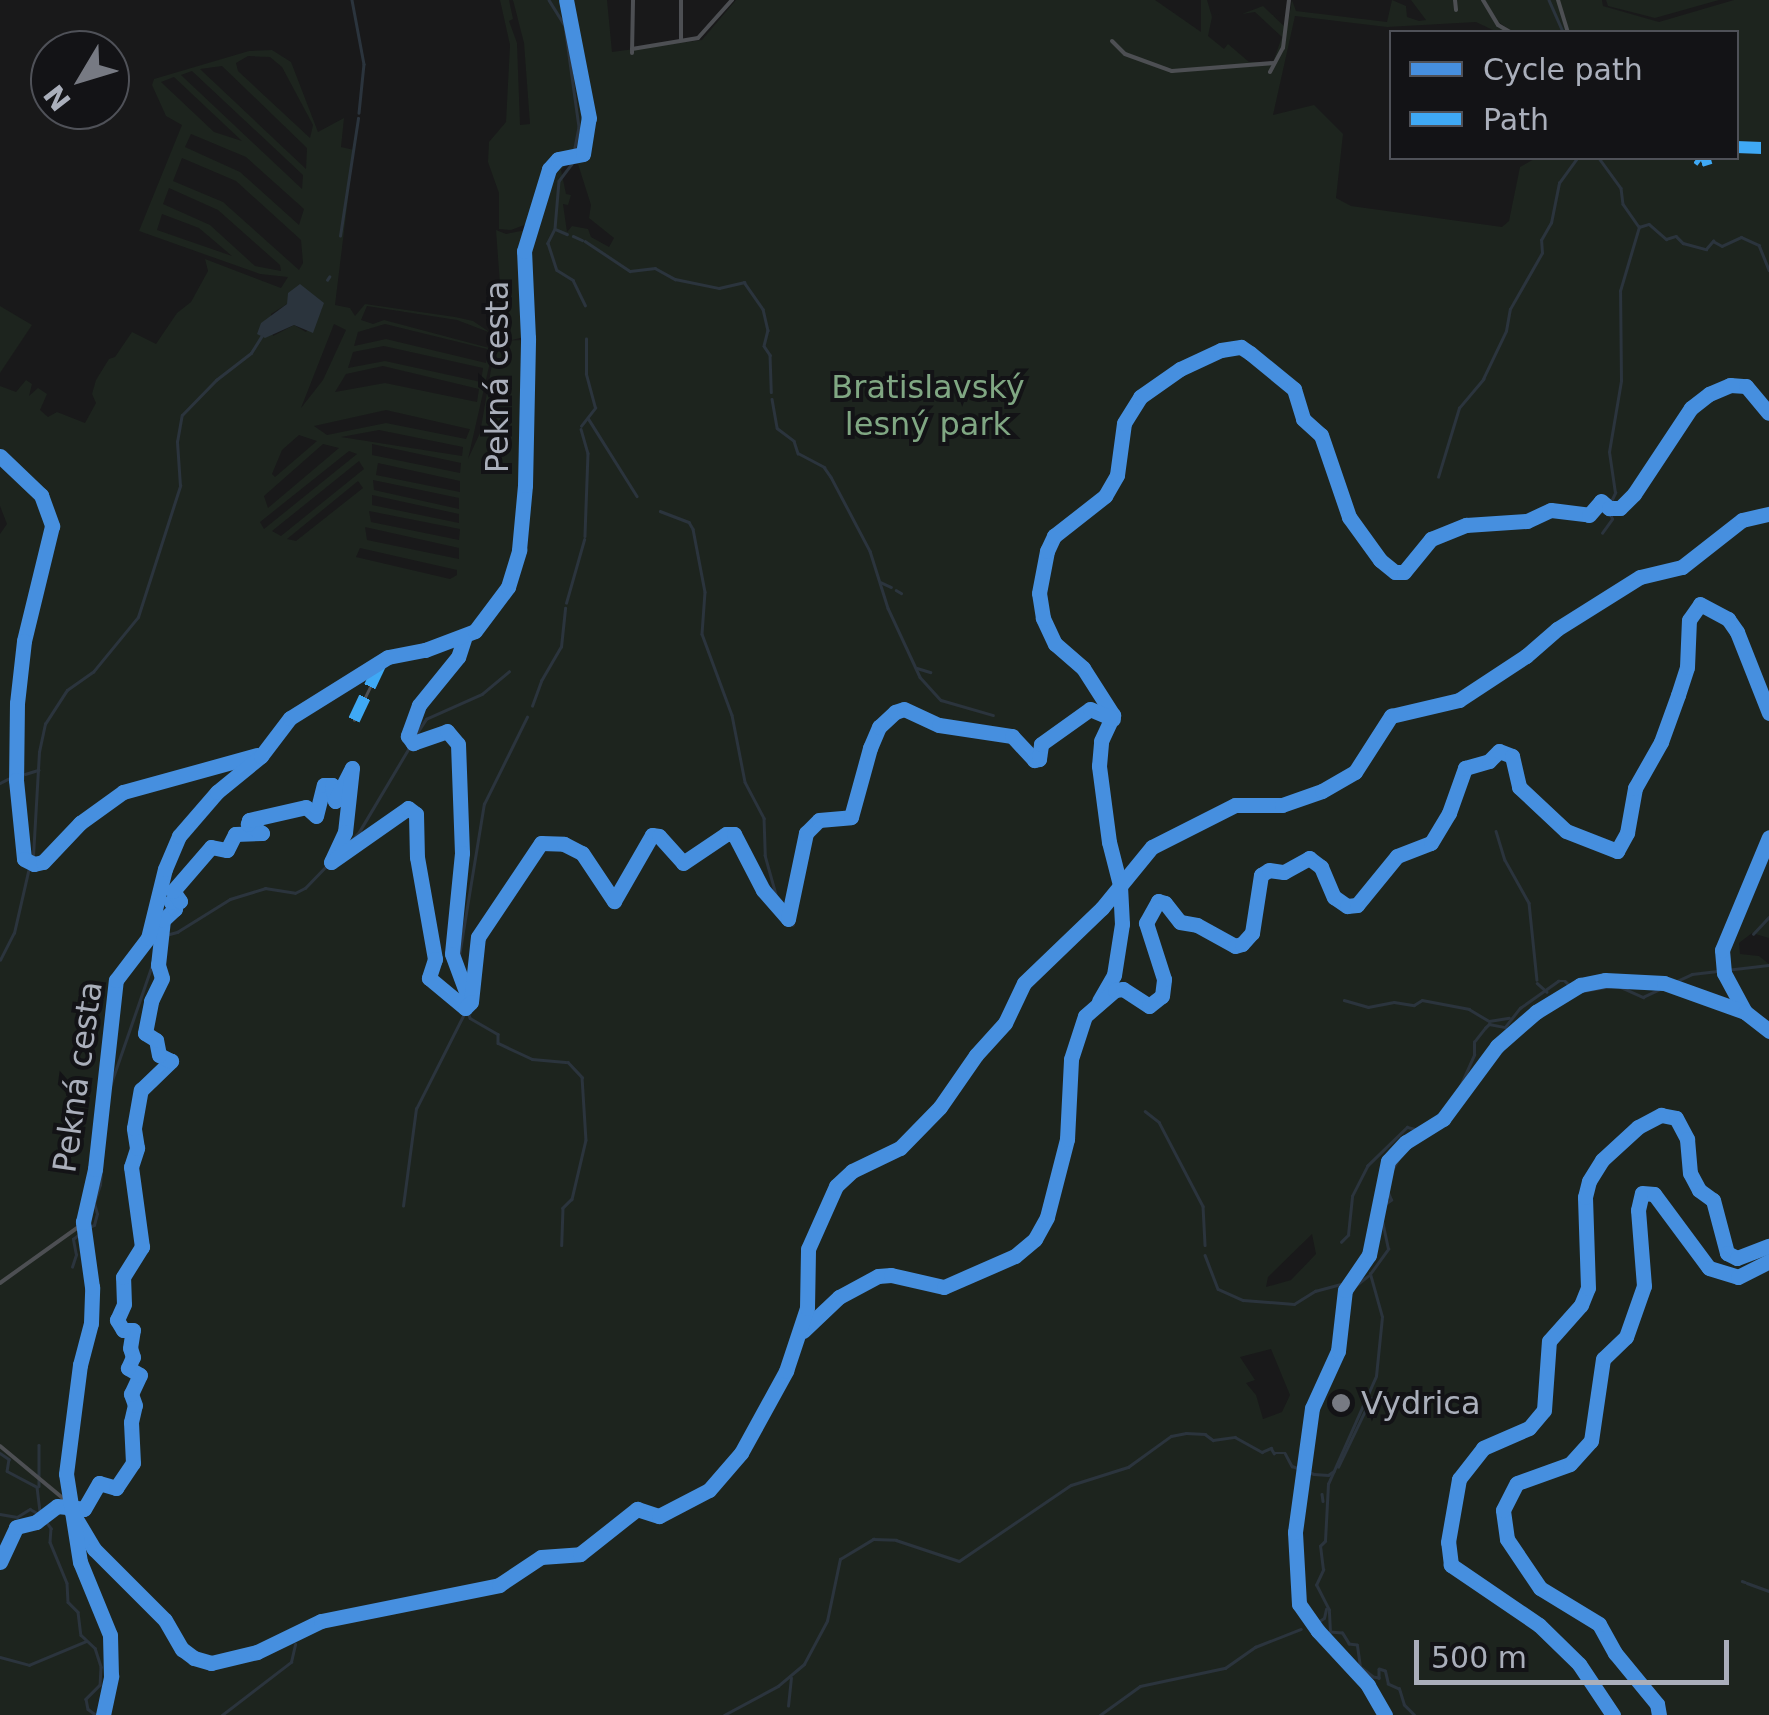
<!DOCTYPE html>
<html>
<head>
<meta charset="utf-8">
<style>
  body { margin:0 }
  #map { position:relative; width:1769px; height:1715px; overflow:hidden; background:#19191a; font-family:"DejaVu Sans",sans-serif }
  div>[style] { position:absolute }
  .green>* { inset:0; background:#1d241e }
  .water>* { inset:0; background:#2b343d }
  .stream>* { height:2.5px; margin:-1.25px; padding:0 1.25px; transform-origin:1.25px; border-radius:1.25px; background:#2b343d }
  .pedestrian>* { height:2.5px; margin:-1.25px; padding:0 1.25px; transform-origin:1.25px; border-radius:1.25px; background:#4d4f53 }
  .minor>* { height:4px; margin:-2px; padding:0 2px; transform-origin:2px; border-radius:2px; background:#4d4f53 }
  .quiet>* { height:12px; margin-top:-6px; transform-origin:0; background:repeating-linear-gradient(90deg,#3fa9f5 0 25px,transparent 0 37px) }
  .cycleway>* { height:15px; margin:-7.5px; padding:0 7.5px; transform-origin:7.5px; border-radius:7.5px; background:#468fdf }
  .dots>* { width:28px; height:28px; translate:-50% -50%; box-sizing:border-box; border:5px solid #131316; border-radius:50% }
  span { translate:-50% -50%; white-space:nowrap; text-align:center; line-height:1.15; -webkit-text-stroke:8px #131316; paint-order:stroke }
  .street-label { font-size:32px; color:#aaafbb }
  .park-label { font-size:32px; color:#80a783 }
  .poi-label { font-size:32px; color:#aaafbb }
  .left { translate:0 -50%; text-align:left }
  .legend { position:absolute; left:1389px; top:30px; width:350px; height:130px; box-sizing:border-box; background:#131316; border:2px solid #4f5158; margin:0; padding:12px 18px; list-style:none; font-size:30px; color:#aaafbb }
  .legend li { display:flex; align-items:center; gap:20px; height:50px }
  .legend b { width:50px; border:2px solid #4f5158 }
  .north { position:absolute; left:30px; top:30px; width:100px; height:100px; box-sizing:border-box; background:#131316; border:2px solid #4f5158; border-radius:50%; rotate:232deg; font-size:28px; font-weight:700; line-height:40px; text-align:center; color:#aaafbb }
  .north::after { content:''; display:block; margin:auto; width:35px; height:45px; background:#777a83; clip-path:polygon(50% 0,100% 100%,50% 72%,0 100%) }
  .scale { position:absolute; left:1414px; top:1640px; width:315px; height:45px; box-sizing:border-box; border:5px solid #aaafbb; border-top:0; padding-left:12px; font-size:30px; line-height:35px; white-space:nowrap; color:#aaafbb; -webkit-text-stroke:8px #131316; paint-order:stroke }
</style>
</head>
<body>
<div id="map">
  <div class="green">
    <i style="clip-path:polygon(evenodd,500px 0,509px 0,513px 19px,509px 21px,517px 43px,520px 125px,530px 124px,524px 43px,513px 0,607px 0,612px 52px,702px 40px,736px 0,1155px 0,1201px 32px,1201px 0,1207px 0,1212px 17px,1208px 36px,1224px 49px,1228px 44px,1249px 62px,1273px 62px,1282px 37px,1255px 12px,1242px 14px,1263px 6px,1287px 29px,1292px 0,1296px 11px,1387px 22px,1392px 0,1406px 6px,1407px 17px,1419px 21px,1426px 20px,1411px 0,1602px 0,1603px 6px,1659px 22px,1734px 0,1769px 0,1769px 938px,1752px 933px,1739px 943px,1740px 954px,1759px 956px,1769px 964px,1769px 1028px,1753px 1012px,1741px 1007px,1739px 1011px,1769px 1035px,1769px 1715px,0 1715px,0 534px,7px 524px,0 506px,0 386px,16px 392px,26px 380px,32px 384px,29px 396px,38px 388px,47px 394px,40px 410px,48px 417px,57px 412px,85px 423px,96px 403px,92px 394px,96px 380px,109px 359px,115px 357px,132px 332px,156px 344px,177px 313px,191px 302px,208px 271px,205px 259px,281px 288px,288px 277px,260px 274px,139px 231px,182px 125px,166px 116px,152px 85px,154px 79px,249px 51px,272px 50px,291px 62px,318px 132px,344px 118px,341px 147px,354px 150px,335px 305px,350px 308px,355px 316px,365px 304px,455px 317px,473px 321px,491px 333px,457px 320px,367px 306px,361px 320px,373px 324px,384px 320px,493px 349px,468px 459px,480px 433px,496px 341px,525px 340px,523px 468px,526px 467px,531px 331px,527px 252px,552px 170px,565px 156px,549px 165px,527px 224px,511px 230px,499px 229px,499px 193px,488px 162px,489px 142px,506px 122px,510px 45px,500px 0,1295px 16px,1387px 27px,1476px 22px,1497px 32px,1510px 32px,1497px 21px,1513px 32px,1736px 32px,1736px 158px,1536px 158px,1520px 167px,1509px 221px,1502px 227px,1351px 206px,1336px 198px,1343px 134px,1314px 105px,1273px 115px,1295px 16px,500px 0,248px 56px,270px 57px,282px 67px,313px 125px,310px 138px,238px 71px,236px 63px,248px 56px,500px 0,222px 66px,307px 148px,306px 169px,200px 69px,222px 66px,500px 0,192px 71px,303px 175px,302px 189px,181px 75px,192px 71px,500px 0,174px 77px,242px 141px,214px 132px,161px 82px,174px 77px,500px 0,191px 134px,246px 157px,304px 209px,299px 225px,240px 172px,185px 147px,191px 134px,500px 0,182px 158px,236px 181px,301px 240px,303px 263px,299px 270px,223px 202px,173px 181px,182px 158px,500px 0,568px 163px,578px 164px,591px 205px,589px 218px,614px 238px,609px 247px,591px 237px,588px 229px,572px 226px,567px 232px,563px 204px,568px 205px,571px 195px,566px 194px,561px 170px,568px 163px,500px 0,169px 188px,218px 210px,280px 265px,281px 271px,255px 266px,210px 225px,163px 204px,169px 188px,500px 0,162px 214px,199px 228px,232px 256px,157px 230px,162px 214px,500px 0,287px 304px,322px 309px,306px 332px,294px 325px,273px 336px,271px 314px,287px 304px,500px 0,334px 324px,346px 330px,323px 380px,301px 408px,334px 324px,500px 0,385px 324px,487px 349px,486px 363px,386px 339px,354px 346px,358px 332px,385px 324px,500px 0,384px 346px,483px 368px,481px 382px,385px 361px,348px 368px,353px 352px,384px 346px,500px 0,383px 366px,479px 389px,477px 402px,385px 383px,335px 392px,346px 374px,383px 366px,500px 0,386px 410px,469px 429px,470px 429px,466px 439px,386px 423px,327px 435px,314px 426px,386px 410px,500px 0,379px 430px,463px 447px,462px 456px,341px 437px,379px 430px,500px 0,299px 435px,317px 441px,275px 477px,272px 474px,282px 450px,299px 435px,500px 0,323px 444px,339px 448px,268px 508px,264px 496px,323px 444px,500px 0,372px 444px,461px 463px,460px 473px,372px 455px,372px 444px,500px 0,349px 451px,357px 454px,264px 529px,260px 522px,349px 451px,500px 0,359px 461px,364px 469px,281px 536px,272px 531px,359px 461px,500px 0,378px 463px,460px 481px,460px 492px,376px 475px,378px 463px,500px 0,373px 480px,459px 498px,459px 509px,374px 490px,373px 480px,500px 0,358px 481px,363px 488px,296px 541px,287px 539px,358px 481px,500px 0,372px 495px,459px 514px,459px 523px,372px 505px,372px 495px,500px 0,369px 511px,460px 529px,459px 540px,371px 522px,369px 511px,500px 0,365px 527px,459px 548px,459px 559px,367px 540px,365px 527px,500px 0,360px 548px,457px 570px,457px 575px,450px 579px,356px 557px,360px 548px,500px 0,1312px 1234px,1316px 1254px,1291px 1280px,1266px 1287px,1268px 1277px,1312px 1234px,500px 0,1271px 1349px,1290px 1395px,1282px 1412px,1263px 1419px,1256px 1395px,1246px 1383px,1255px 1380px,1240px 1357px,1271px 1349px)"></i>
    <i style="clip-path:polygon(1606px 0,1719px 0,1655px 18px,1608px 6px)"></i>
    <i style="clip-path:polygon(496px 230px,506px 234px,526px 230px,522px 257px,524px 337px,512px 340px,504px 339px)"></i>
    <i style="clip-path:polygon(0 306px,32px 325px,0 373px)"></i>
  </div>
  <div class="water">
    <i style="clip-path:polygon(300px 284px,324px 303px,313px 333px,294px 325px,265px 338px,257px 334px,261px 323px,287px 304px,288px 293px)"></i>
  </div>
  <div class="stream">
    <i style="left:352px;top:0;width:65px;rotate:79.4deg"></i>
    <i style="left:364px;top:64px;width:49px;rotate:95.8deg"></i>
    <i style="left:549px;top:0;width:31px;rotate:58deg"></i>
    <i style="left:565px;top:26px;width:102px;rotate:82.1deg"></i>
    <i style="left:579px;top:127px;width:38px;rotate:101deg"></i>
    <i style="left:572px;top:164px;width:21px;rotate:127deg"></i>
    <i style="left:559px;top:181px;width:48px;rotate:94.8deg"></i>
    <i style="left:555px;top:229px;width:16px;rotate:117deg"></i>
    <i style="left:548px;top:243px;width:28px;rotate:72deg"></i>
    <i style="left:557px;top:270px;width:19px;rotate:32deg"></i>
    <i style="left:573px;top:280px;width:28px;rotate:64deg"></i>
    <i style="left:1549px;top:0;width:35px;rotate:66deg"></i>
    <i style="left:1599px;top:158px;width:37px;rotate:54deg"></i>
    <i style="left:1621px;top:188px;width:16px;rotate:83deg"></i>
    <i style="left:1623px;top:204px;width:28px;rotate:55deg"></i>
    <i style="left:1639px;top:227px;width:10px;rotate:-17deg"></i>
    <i style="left:1649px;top:224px;width:23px;rotate:41deg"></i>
    <i style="left:1666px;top:239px;width:10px;rotate:-17deg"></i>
    <i style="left:1676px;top:236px;width:10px;rotate:45deg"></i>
    <i style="left:1683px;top:243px;width:24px;rotate:15deg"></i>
    <i style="left:1706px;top:249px;width:11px;rotate:-49deg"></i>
    <i style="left:1713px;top:241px;width:10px;rotate:29deg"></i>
    <i style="left:1722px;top:246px;width:21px;rotate:-25deg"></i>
    <i style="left:1741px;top:237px;width:20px;rotate:24deg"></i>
    <i style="left:1759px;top:245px;width:27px;rotate:68deg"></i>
    <i style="left:555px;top:229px;width:13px;rotate:23deg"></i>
    <i style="left:340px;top:236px;width:119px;rotate:-81.3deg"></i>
    <i style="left:573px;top:236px;width:10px;rotate:24deg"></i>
    <i style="left:585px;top:241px;width:54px;rotate:33.7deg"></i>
    <i style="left:630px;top:271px;width:25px;rotate:-7deg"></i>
    <i style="left:655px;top:268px;width:23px;rotate:29deg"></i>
    <i style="left:675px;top:279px;width:45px;rotate:11.6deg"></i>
    <i style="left:719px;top:288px;width:26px;rotate:-13deg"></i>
    <i style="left:744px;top:282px;width:33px;rotate:55deg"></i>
    <i style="left:763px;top:309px;width:22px;rotate:77deg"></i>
    <i style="left:768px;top:330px;width:16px;rotate:104deg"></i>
    <i style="left:764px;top:346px;width:11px;rotate:56deg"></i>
    <i style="left:770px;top:355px;width:37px;rotate:88deg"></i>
    <i style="left:327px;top:280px;width:4px;rotate:-56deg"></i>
    <i style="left:772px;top:399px;width:29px;rotate:80deg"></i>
    <i style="left:777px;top:428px;width:21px;rotate:37deg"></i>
    <i style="left:794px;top:441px;width:13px;rotate:72deg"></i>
    <i style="left:798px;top:453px;width:30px;rotate:28deg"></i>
    <i style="left:824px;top:467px;width:12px;rotate:55deg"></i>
    <i style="left:831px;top:477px;width:84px;rotate:62.2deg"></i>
    <i style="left:870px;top:551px;width:60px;rotate:72.5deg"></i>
    <i style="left:888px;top:608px;width:76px;rotate:65.1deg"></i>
    <i style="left:920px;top:677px;width:31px;rotate:48deg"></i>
    <i style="left:941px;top:700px;width:54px;rotate:16.1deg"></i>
    <i style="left:588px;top:418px;width:92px;rotate:57.9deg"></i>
    <i style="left:581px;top:426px;width:23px;rotate:-52deg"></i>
    <i style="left:595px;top:408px;width:35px;rotate:-105deg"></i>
    <i style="left:586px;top:374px;width:35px;rotate:-90deg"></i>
    <i style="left:581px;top:429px;width:25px;rotate:74deg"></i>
    <i style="left:588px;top:453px;width:83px;rotate:92.1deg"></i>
    <i style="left:1438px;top:477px;width:72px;rotate:-73.1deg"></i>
    <i style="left:1459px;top:408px;width:38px;rotate:-50deg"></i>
    <i style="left:1483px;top:379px;width:53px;rotate:-64.4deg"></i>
    <i style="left:1506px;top:331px;width:22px;rotate:-80deg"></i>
    <i style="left:1510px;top:309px;width:64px;rotate:-60.3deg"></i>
    <i style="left:1542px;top:253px;width:13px;rotate:-94deg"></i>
    <i style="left:1541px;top:240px;width:20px;rotate:-60deg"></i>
    <i style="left:1551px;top:223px;width:41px;rotate:-78.7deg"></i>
    <i style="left:1559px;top:183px;width:31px;rotate:-54deg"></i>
    <i style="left:660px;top:511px;width:31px;rotate:21deg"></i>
    <i style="left:689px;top:522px;width:8px;rotate:60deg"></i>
    <i style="left:693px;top:529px;width:64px;rotate:79.2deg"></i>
    <i style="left:705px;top:592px;width:42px;rotate:94.1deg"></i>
    <i style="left:702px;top:634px;width:86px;rotate:69.7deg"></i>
    <i style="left:732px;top:715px;width:68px;rotate:79deg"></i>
    <i style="left:745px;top:782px;width:41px;rotate:62.2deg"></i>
    <i style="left:764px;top:818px;width:37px;rotate:88deg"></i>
    <i style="left:765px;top:855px;width:45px;rotate:74.4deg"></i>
    <i style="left:777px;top:898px;width:31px;rotate:59deg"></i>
    <i style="left:1602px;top:533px;width:17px;rotate:-54deg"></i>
    <i style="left:1612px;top:519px;width:12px;rotate:-110deg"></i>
    <i style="left:1608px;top:508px;width:17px;rotate:-65deg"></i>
    <i style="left:1615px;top:493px;width:41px;rotate:-98.3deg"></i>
    <i style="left:1609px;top:452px;width:72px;rotate:-80.4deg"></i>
    <i style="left:1621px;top:381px;width:90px;rotate:-90.6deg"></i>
    <i style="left:1620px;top:291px;width:67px;rotate:-73.5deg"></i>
    <i style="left:880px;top:582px;width:12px;rotate:24deg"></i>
    <i style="left:896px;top:590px;width:6px;rotate:31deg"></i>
    <i style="left:566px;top:603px;width:66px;rotate:-74.1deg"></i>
    <i style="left:917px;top:668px;width:14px;rotate:17deg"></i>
    <i style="left:532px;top:706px;width:27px;rotate:-70deg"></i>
    <i style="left:541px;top:681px;width:39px;rotate:-60deg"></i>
    <i style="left:561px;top:647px;width:39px;rotate:-84deg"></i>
    <i style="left:413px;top:739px;width:24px;rotate:-57deg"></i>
    <i style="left:426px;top:719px;width:61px;rotate:-24.1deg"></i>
    <i style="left:482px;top:694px;width:35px;rotate:-40deg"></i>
    <i style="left:25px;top:774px;width:14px;rotate:-17deg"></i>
    <i style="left:0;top:783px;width:9px;rotate:-27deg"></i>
    <i style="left:1496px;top:831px;width:30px;rotate:73deg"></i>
    <i style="left:1505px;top:860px;width:49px;rotate:60.8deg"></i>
    <i style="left:1529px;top:903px;width:77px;rotate:84.1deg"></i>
    <i style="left:33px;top:856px;width:104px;rotate:-86.7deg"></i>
    <i style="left:39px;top:752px;width:29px;rotate:-78deg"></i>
    <i style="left:45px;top:724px;width:40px;rotate:-57.1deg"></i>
    <i style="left:67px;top:690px;width:32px;rotate:-35deg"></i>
    <i style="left:93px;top:672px;width:71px;rotate:-50.7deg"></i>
    <i style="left:138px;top:617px;width:138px;rotate:-72.2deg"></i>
    <i style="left:180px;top:486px;width:44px;rotate:-93.9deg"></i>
    <i style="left:177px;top:442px;width:27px;rotate:-80deg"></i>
    <i style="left:182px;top:415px;width:49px;rotate:-45.8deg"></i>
    <i style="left:216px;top:380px;width:44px;rotate:-37.6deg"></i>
    <i style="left:251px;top:353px;width:19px;rotate:-58deg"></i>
    <i style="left:1753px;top:934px;width:23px;rotate:-47deg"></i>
    <i style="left:0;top:960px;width:30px;rotate:-63deg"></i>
    <i style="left:14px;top:933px;width:63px;rotate:-77.1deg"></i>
    <i style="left:1537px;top:983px;width:13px;rotate:42deg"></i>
    <i style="left:1344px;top:1000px;width:25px;rotate:16deg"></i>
    <i style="left:1368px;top:1007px;width:26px;rotate:-11deg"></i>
    <i style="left:1394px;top:1002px;width:20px;rotate:9deg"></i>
    <i style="left:1414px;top:1005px;width:9px;rotate:-32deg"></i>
    <i style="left:1422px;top:1000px;width:48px;rotate:10.8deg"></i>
    <i style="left:1469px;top:1009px;width:23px;rotate:31deg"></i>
    <i style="left:1489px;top:1021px;width:20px;rotate:-9deg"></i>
    <i style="left:468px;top:1011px;width:7px;rotate:74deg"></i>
    <i style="left:470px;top:1018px;width:32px;rotate:30deg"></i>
    <i style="left:498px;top:1034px;width:9px;rotate:90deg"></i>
    <i style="left:498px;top:1043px;width:38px;rotate:25deg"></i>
    <i style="left:532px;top:1059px;width:36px;rotate:5deg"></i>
    <i style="left:568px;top:1062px;width:21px;rotate:47deg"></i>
    <i style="left:582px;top:1077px;width:63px;rotate:86.4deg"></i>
    <i style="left:586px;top:1140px;width:61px;rotate:103.3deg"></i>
    <i style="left:572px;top:1199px;width:13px;rotate:135deg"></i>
    <i style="left:563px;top:1208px;width:37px;rotate:92deg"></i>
    <i style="left:1145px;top:1111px;width:18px;rotate:38deg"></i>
    <i style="left:1159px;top:1122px;width:95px;rotate:62.4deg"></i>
    <i style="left:1203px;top:1206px;width:39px;rotate:87deg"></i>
    <i style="left:403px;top:1206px;width:98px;rotate:-82.4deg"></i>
    <i style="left:416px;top:1109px;width:113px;rotate:-63.2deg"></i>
    <i style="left:467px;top:1008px;width:16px;rotate:-112deg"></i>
    <i style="left:461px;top:993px;width:37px;rotate:-93deg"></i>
    <i style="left:459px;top:956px;width:154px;rotate:-80.7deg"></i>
    <i style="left:484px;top:804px;width:97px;rotate:-63.7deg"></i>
    <i style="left:86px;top:1229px;width:9px;rotate:-27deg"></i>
    <i style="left:94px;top:1225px;width:11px;rotate:-75deg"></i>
    <i style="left:97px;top:1214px;width:11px;rotate:-105deg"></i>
    <i style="left:94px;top:1203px;width:19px;rotate:-72deg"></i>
    <i style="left:100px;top:1185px;width:90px;rotate:-85.6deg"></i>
    <i style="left:107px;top:1095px;width:168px;rotate:-70.9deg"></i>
    <i style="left:162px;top:936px;width:16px;rotate:-15deg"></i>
    <i style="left:177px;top:932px;width:62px;rotate:-31.9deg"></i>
    <i style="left:230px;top:899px;width:37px;rotate:-17deg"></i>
    <i style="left:265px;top:888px;width:30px;rotate:9deg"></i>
    <i style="left:295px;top:893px;width:11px;rotate:-27deg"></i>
    <i style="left:305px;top:888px;width:78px;rotate:-46deg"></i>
    <i style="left:359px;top:832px;width:100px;rotate:-59.3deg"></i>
    <i style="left:1341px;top:1242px;width:10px;rotate:-45deg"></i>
    <i style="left:1348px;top:1235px;width:39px;rotate:-84deg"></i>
    <i style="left:1352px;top:1196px;width:34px;rotate:-63deg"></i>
    <i style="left:1367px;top:1166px;width:56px;rotate:-44.3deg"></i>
    <i style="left:1407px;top:1127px;width:9px;rotate:13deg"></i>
    <i style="left:1205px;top:1255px;width:36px;rotate:69deg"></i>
    <i style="left:1218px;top:1289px;width:27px;rotate:24deg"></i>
    <i style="left:1243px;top:1300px;width:51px;rotate:4.5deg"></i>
    <i style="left:1294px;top:1304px;width:25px;rotate:-32deg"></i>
    <i style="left:1315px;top:1291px;width:35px;rotate:-15deg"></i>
    <i style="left:72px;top:1267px;width:13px;rotate:-72deg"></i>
    <i style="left:76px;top:1255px;width:16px;rotate:-101deg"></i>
    <i style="left:73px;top:1239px;width:11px;rotate:-38deg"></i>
    <i style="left:1355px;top:1286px;width:18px;rotate:-38deg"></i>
    <i style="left:39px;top:1445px;width:41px;rotate:90deg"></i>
    <i style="left:0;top:1453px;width:11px;rotate:34deg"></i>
    <i style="left:9px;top:1459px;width:12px;rotate:99deg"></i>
    <i style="left:7px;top:1471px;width:34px;rotate:28deg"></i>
    <i style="left:37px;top:1487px;width:26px;rotate:83deg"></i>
    <i style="left:40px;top:1513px;width:19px;rotate:54deg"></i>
    <i style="left:51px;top:1528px;width:14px;rotate:94deg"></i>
    <i style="left:50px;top:1542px;width:44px;rotate:67.5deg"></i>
    <i style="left:67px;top:1583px;width:19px;rotate:87deg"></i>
    <i style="left:68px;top:1602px;width:14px;rotate:45deg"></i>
    <i style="left:78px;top:1612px;width:23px;rotate:83deg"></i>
    <i style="left:81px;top:1635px;width:19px;rotate:43deg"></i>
    <i style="left:95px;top:1648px;width:20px;rotate:72deg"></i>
    <i style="left:101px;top:1667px;width:18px;rotate:93deg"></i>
    <i style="left:100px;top:1685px;width:20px;rotate:135deg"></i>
    <i style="left:86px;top:1699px;width:10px;rotate:79deg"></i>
    <i style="left:88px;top:1709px;width:10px;rotate:37deg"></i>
    <i style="left:1338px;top:1467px;width:76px;rotate:-64.4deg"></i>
    <i style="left:1322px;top:1494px;width:7px;rotate:82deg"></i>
    <i style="left:0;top:1514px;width:17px;rotate:10deg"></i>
    <i style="left:17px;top:1517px;width:15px;rotate:-32deg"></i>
    <i style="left:30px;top:1509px;width:13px;rotate:29deg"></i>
    <i style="left:1742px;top:1581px;width:3px;rotate:18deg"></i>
    <i style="left:1747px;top:1583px;width:23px;rotate:20deg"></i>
    <i style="left:1316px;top:1623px;width:9px;rotate:-32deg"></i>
    <i style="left:1324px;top:1618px;width:9px;rotate:-77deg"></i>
    <i style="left:0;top:1657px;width:30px;rotate:15deg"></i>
    <i style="left:29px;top:1665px;width:62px;rotate:-22.8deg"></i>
    <i style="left:788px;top:1706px;width:28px;rotate:-84deg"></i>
    <i style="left:222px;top:1715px;width:87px;rotate:-37.5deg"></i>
    <i style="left:291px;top:1662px;width:18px;rotate:-77deg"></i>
    <i style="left:724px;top:1715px;width:61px;rotate:-28.2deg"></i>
    <i style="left:778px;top:1686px;width:34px;rotate:-40deg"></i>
    <i style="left:804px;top:1664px;width:49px;rotate:-61.9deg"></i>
    <i style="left:827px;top:1621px;width:63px;rotate:-78.2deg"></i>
    <i style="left:840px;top:1559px;width:39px;rotate:-31deg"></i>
    <i style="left:873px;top:1539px;width:23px;rotate:2deg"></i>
    <i style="left:896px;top:1540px;width:66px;rotate:18.4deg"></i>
    <i style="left:959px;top:1561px;width:135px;rotate:-34.2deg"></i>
    <i style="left:1071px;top:1485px;width:60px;rotate:-17.5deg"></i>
    <i style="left:1128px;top:1467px;width:53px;rotate:-35.8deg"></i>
    <i style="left:1171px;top:1436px;width:15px;rotate:-11deg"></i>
    <i style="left:1186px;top:1433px;width:19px;rotate:3deg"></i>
    <i style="left:1205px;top:1434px;width:10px;rotate:37deg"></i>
    <i style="left:1213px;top:1440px;width:22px;rotate:-8deg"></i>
    <i style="left:1235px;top:1437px;width:31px;rotate:29deg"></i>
    <i style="left:1262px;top:1452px;width:10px;rotate:-24deg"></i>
    <i style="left:1271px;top:1448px;width:6px;rotate:59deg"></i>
    <i style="left:1274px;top:1453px;width:11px"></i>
    <i style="left:1285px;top:1453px;width:15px;rotate:62deg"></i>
    <i style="left:1292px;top:1466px;width:23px;rotate:20deg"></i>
    <i style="left:1314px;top:1474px;width:14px;rotate:4deg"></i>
    <i style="left:1328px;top:1475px;width:7px;rotate:-34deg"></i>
    <i style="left:1100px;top:1715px;width:49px;rotate:-35.9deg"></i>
    <i style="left:1140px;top:1686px;width:87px;rotate:-12deg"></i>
    <i style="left:1225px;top:1668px;width:37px;rotate:-35deg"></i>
    <i style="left:1255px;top:1647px;width:49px;rotate:-21.4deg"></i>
    <i style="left:1414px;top:1715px;width:14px;rotate:-135deg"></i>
    <i style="left:1404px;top:1705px;width:17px;rotate:-107deg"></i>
    <i style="left:1399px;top:1689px;width:12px;rotate:-156deg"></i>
    <i style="left:1388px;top:1684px;width:13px;rotate:-103deg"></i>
    <i style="left:1385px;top:1671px;width:6px;rotate:-162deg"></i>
    <i style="left:1379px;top:1669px;width:9px;rotate:90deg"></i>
    <i style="left:1379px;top:1678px;width:6px;rotate:-171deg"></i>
    <i style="left:1373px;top:1677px;width:16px;rotate:-142deg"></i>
    <i style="left:1360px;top:1667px;width:22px;rotate:-98deg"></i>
    <i style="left:1357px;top:1645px;width:8px;rotate:-173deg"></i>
    <i style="left:1349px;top:1644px;width:13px;rotate:-122deg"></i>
    <i style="left:1342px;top:1633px;width:12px;rotate:-175deg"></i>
    <i style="left:1330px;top:1632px;width:22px;rotate:-93deg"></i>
    <i style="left:1329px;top:1610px;width:28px;rotate:-117deg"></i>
    <i style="left:1316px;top:1585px;width:17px;rotate:-65deg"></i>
    <i style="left:1323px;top:1570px;width:24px;rotate:-97deg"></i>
    <i style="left:1320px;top:1546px;width:7px;rotate:-45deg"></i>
    <i style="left:1325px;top:1541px;width:57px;rotate:-87deg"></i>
    <i style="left:1328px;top:1484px;width:118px;rotate:-66deg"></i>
    <i style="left:1376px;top:1376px;width:59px;rotate:-84.2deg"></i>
    <i style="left:1382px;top:1317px;width:45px;rotate:-105.6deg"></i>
    <i style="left:1370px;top:1274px;width:31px;rotate:-54deg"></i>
    <i style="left:1388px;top:1249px;width:35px;rotate:-102deg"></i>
    <i style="left:1381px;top:1215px;width:9px;rotate:-84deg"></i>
    <i style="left:1382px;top:1206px;width:11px;rotate:-34deg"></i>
    <i style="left:1391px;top:1200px;width:13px;rotate:-113deg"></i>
    <i style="left:1386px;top:1188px;width:13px;rotate:-77deg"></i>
    <i style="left:1389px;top:1175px;width:50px;rotate:-59.8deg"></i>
    <i style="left:1414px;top:1132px;width:33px;rotate:-33deg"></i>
    <i style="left:1442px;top:1114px;width:26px;rotate:-54deg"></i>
    <i style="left:1457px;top:1093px;width:42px;rotate:-65.9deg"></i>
    <i style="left:1474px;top:1055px;width:13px;rotate:-90deg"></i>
    <i style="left:1474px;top:1042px;width:18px;rotate:-52deg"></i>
    <i style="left:1485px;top:1028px;width:6px;rotate:-45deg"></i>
    <i style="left:1489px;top:1024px;width:16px;rotate:11deg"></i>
    <i style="left:1505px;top:1027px;width:24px;rotate:-52deg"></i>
    <i style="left:1520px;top:1008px;width:47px;rotate:-35.4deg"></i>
    <i style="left:1558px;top:981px;width:7px"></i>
    <i style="left:1565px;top:981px;width:16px;rotate:43deg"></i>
    <i style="left:1577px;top:992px;width:40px;rotate:-10deg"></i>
    <i style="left:1616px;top:985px;width:30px;rotate:24deg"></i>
    <i style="left:1643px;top:997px;width:54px;rotate:-25.1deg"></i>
    <i style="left:1692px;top:974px;width:78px;rotate:-6.7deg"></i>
  </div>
  <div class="pedestrian">
    <i style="left:354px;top:720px;width:64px;rotate:-64.2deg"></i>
    <i style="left:266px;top:750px;width:51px;rotate:-51.3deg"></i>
    <i style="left:298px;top:710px;width:111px;rotate:-29.1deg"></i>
  </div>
  <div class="minor">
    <i style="left:1455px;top:0;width:10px;rotate:84deg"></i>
    <i style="left:1483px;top:0;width:29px;rotate:59deg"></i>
    <i style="left:1498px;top:25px;width:14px;rotate:30deg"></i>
    <i style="left:1558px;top:0;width:34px;rotate:73deg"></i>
    <i style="left:681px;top:40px;width:40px;rotate:-90deg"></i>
    <i style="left:1112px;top:41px;width:18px;rotate:45deg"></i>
    <i style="left:1125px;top:54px;width:50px;rotate:19.9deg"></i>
    <i style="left:1172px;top:71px;width:102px;rotate:-4.5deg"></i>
    <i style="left:632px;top:49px;width:67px;rotate:-9.5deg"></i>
    <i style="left:698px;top:38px;width:51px;rotate:-48.2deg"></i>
    <i style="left:632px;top:53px;width:53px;rotate:-88.9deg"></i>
    <i style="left:1270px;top:72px;width:27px;rotate:-62deg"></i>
    <i style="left:1283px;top:48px;width:48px;rotate:-82.9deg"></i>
    <i style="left:0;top:456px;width:57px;rotate:43.6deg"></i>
    <i style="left:41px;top:495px;width:33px;rotate:70deg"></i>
    <i style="left:52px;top:526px;width:118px;rotate:103.7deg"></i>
    <i style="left:24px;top:641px;width:62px;rotate:96.4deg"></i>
    <i style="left:17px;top:703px;width:77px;rotate:90.7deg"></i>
    <i style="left:16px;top:780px;width:79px;rotate:84.2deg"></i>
    <i style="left:24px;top:859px;width:11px;rotate:27deg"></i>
    <i style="left:34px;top:864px;width:9px;rotate:-13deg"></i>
    <i style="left:43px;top:862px;width:54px;rotate:-46.5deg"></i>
    <i style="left:80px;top:823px;width:53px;rotate:-35.8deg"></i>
    <i style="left:123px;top:792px;width:133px;rotate:-16.1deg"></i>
    <i style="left:251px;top:755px;width:10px;rotate:6deg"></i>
    <i style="left:395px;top:656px;width:31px;rotate:-11deg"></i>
    <i style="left:425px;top:650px;width:58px;rotate:-21.3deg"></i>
    <i style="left:479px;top:629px;width:41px;rotate:-52.9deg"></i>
    <i style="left:504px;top:596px;width:36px;rotate:-69deg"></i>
    <i style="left:517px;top:562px;width:139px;rotate:-85.9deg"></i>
    <i style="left:527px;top:423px;width:172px;rotate:-91deg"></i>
    <i style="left:524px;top:251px;width:86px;rotate:-73deg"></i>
    <i style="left:549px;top:169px;width:13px;rotate:-48deg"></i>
    <i style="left:558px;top:159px;width:25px;rotate:-11deg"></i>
    <i style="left:583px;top:154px;width:36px;rotate:-81deg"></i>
    <i style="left:589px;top:118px;width:120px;rotate:-101deg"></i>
    <i style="left:0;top:1283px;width:100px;rotate:-35.6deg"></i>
    <i style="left:0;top:1446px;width:85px;rotate:39.7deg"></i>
    <i style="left:103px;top:1715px;width:40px;rotate:-78deg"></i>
    <i style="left:111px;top:1676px;width:41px;rotate:-91.4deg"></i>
    <i style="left:110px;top:1635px;width:79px;rotate:-112.3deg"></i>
    <i style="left:80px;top:1562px;width:89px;rotate:-99deg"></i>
    <i style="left:66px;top:1474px;width:110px;rotate:-82.7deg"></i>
    <i style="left:80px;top:1365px;width:43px;rotate:-75.3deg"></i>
    <i style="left:91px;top:1323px;width:36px;rotate:-88deg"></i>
    <i style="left:92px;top:1287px;width:66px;rotate:-97.9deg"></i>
    <i style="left:83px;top:1222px;width:54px;rotate:-77.2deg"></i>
    <i style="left:95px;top:1169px;width:188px;rotate:-83.9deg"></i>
    <i style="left:115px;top:982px;width:55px;rotate:-53.1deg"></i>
    <i style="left:148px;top:938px;width:71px;rotate:-76.2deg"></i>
    <i style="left:165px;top:869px;width:36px;rotate:-67deg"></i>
    <i style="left:179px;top:836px;width:58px;rotate:-49.2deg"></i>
    <i style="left:217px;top:792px;width:63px;rotate:-40.5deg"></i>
    <i style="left:1385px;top:1715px;width:34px;rotate:-120deg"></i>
    <i style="left:1368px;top:1685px;width:74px;rotate:-132.8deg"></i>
    <i style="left:1318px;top:1631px;width:33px;rotate:-125deg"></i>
    <i style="left:1299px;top:1604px;width:72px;rotate:-93.2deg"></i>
    <i style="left:1295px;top:1532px;width:125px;rotate:-82.2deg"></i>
    <i style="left:1312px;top:1408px;width:63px;rotate:-65.5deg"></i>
    <i style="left:1338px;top:1351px;width:61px;rotate:-83.5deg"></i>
    <i style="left:1345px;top:1290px;width:42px;rotate:-55.6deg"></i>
    <i style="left:1369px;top:1255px;width:96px;rotate:-78.6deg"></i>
    <i style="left:1388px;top:1161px;width:26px;rotate:-47deg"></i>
    <i style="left:1406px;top:1142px;width:44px;rotate:-31.9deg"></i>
    <i style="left:1443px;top:1119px;width:91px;rotate:-53.5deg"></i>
    <i style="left:1497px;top:1046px;width:52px;rotate:-41.1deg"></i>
    <i style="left:1536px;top:1012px;width:52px;rotate:-31.5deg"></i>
    <i style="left:1580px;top:985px;width:25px;rotate:-11deg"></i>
    <i style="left:1605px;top:980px;width:59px;rotate:2.9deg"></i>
    <i style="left:1664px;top:983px;width:86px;rotate:19.7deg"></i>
    <i style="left:1745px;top:1012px;width:31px;rotate:38deg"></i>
  </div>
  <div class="quiet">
    <i style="left:1736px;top:147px;width:33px;rotate:2deg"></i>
    <i style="left:1697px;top:158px;width:5px;rotate:37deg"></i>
    <i style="left:1701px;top:161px;width:10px;rotate:-17deg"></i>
    <i style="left:354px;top:720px;width:61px;rotate:-64.7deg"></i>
  </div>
  <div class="cycleway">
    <i style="left:0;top:456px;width:57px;rotate:43.6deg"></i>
    <i style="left:41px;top:495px;width:33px;rotate:70deg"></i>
    <i style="left:52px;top:526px;width:118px;rotate:103.7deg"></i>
    <i style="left:24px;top:641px;width:62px;rotate:96.4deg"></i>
    <i style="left:17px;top:703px;width:77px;rotate:90.7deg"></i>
    <i style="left:16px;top:780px;width:79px;rotate:84.2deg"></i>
    <i style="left:24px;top:859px;width:11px;rotate:27deg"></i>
    <i style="left:34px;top:864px;width:9px;rotate:-13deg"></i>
    <i style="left:43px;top:862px;width:54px;rotate:-46.5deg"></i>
    <i style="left:80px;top:823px;width:53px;rotate:-35.8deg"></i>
    <i style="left:123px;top:792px;width:139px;rotate:-15.4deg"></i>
    <i style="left:465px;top:636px;width:22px;rotate:108deg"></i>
    <i style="left:458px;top:657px;width:62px;rotate:129.1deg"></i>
    <i style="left:419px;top:705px;width:33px;rotate:110deg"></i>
    <i style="left:408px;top:736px;width:9px;rotate:54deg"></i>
    <i style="left:413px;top:743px;width:36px;rotate:-19deg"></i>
    <i style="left:447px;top:731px;width:17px;rotate:50deg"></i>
    <i style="left:458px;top:744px;width:109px;rotate:87.9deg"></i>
    <i style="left:462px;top:853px;width:101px;rotate:95.7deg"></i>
    <i style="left:452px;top:954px;width:46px;rotate:69.6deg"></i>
    <i style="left:1099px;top:1001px;width:30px;rotate:-60deg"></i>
    <i style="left:1114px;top:975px;width:52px;rotate:-81.1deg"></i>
    <i style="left:1122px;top:924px;width:39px;rotate:-93deg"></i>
    <i style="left:1120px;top:885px;width:44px;rotate:-104.3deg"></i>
    <i style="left:1109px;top:842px;width:77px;rotate:-97.5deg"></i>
    <i style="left:1099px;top:766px;width:25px;rotate:-85deg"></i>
    <i style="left:1101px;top:741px;width:29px;rotate:-65deg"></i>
    <i style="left:1113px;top:715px;width:56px;rotate:-122.6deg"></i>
    <i style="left:1083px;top:668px;width:37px;rotate:-139deg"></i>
    <i style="left:1055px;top:644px;width:29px;rotate:-115deg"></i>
    <i style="left:1043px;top:618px;width:25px;rotate:-99deg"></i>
    <i style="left:1039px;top:593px;width:43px;rotate:-79.2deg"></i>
    <i style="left:1047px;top:551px;width:17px;rotate:-65deg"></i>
    <i style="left:1054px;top:536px;width:65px;rotate:-38.1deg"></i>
    <i style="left:1105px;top:496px;width:24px;rotate:-60deg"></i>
    <i style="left:1117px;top:475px;width:52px;rotate:-82.3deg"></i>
    <i style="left:1124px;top:423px;width:31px;rotate:-58deg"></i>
    <i style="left:1140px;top:397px;width:49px;rotate:-35deg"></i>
    <i style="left:1180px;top:369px;width:45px;rotate:-24.9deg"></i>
    <i style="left:1221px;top:350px;width:20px;rotate:-9deg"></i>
    <i style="left:1241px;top:347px;width:11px;rotate:34deg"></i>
    <i style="left:1250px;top:353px;width:57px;rotate:39.3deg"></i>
    <i style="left:1294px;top:389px;width:31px;rotate:73deg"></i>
    <i style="left:1303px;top:419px;width:24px;rotate:42deg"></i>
    <i style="left:1321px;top:435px;width:87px;rotate:71.1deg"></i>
    <i style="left:1349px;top:517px;width:53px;rotate:54.2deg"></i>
    <i style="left:1380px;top:560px;width:19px;rotate:39deg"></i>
    <i style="left:1395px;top:572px;width:9px"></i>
    <i style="left:1404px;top:572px;width:43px;rotate:-50.7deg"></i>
    <i style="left:1431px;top:539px;width:38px;rotate:-22deg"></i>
    <i style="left:1466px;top:525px;width:61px;rotate:-3.8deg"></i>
    <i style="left:1527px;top:521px;width:26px;rotate:-25deg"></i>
    <i style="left:1551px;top:510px;width:38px;rotate:7deg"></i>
    <i style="left:1589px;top:515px;width:18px;rotate:-49deg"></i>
    <i style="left:1601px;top:501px;width:11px;rotate:41deg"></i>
    <i style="left:1609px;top:508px;width:11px"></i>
    <i style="left:1620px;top:508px;width:20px;rotate:-45deg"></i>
    <i style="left:1634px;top:494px;width:103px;rotate:-56.5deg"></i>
    <i style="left:1691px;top:408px;width:23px;rotate:-38deg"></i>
    <i style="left:1709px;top:394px;width:23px;rotate:-23deg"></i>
    <i style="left:1730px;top:385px;width:16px;rotate:4deg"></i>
    <i style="left:1746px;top:386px;width:35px;rotate:50deg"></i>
    <i style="left:471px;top:1002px;width:65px;rotate:-83.9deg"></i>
    <i style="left:478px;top:937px;width:113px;rotate:-56.2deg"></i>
    <i style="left:541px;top:843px;width:23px;rotate:2deg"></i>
    <i style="left:564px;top:844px;width:20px;rotate:27deg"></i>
    <i style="left:582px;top:853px;width:58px;rotate:56.3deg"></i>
    <i style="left:614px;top:901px;width:76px;rotate:-60.1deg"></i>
    <i style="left:652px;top:835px;width:7px;rotate:8deg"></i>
    <i style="left:659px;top:836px;width:36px;rotate:48deg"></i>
    <i style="left:683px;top:863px;width:52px;rotate:-34deg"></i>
    <i style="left:726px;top:834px;width:8px"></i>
    <i style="left:734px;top:834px;width:63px;rotate:62.6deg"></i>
    <i style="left:763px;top:890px;width:38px;rotate:49deg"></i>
    <i style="left:788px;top:919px;width:88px;rotate:-78.2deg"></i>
    <i style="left:806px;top:833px;width:18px;rotate:-45deg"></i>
    <i style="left:819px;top:820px;width:32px;rotate:-5deg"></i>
    <i style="left:851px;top:817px;width:72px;rotate:-74.6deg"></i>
    <i style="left:870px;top:748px;width:23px;rotate:-67deg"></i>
    <i style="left:879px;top:727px;width:22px;rotate:-43deg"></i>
    <i style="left:895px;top:712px;width:9px;rotate:-18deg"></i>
    <i style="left:904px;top:709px;width:38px;rotate:25deg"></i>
    <i style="left:939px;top:725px;width:74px;rotate:8.6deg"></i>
    <i style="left:1012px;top:736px;width:33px;rotate:47deg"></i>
    <i style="left:1034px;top:760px;width:5px;rotate:-11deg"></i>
    <i style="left:1039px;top:759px;width:15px;rotate:-82deg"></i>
    <i style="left:1041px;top:744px;width:60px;rotate:-35.5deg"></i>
    <i style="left:1090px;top:709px;width:25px;rotate:23deg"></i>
    <i style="left:1745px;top:1012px;width:44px;rotate:-118.3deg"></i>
    <i style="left:1724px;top:973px;width:23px;rotate:-95deg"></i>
    <i style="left:1722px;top:950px;width:122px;rotate:-67.4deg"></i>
    <i style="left:803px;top:1331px;width:50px;rotate:-43.4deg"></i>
    <i style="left:839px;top:1297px;width:44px;rotate:-28.3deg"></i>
    <i style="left:878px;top:1276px;width:13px;rotate:-4deg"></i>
    <i style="left:891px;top:1275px;width:54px;rotate:12.8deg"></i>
    <i style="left:944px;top:1287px;width:77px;rotate:-23.6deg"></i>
    <i style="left:1015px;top:1256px;width:26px;rotate:-40deg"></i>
    <i style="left:1035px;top:1239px;width:25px;rotate:-61deg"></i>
    <i style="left:1047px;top:1217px;width:81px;rotate:-75.6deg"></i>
    <i style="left:1067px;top:1139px;width:80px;rotate:-87.1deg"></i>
    <i style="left:1071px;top:1059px;width:45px;rotate:-72deg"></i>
    <i style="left:1085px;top:1016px;width:40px;rotate:-41deg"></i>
    <i style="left:1115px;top:990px;width:8px;rotate:-7deg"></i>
    <i style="left:1123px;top:989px;width:31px;rotate:33deg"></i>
    <i style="left:1149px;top:1006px;width:16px;rotate:-38deg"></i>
    <i style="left:1162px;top:996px;width:17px;rotate:-83deg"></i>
    <i style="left:1164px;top:979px;width:59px;rotate:-107.8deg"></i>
    <i style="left:1146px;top:923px;width:25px;rotate:-61deg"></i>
    <i style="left:1158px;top:901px;width:7px;rotate:16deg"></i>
    <i style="left:1165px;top:903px;width:24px;rotate:52deg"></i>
    <i style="left:1180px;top:922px;width:17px;rotate:10deg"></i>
    <i style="left:1197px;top:925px;width:43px;rotate:28.9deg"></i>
    <i style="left:1235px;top:946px;width:7px;rotate:-16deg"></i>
    <i style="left:1242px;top:944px;width:15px;rotate:-48deg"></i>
    <i style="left:1252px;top:933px;width:59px;rotate:-81.2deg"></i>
    <i style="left:1261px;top:875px;width:9px;rotate:-32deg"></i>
    <i style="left:1269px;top:870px;width:15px;rotate:8deg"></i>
    <i style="left:1284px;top:872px;width:29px;rotate:-29deg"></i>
    <i style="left:1309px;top:858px;width:15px;rotate:37deg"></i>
    <i style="left:1321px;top:867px;width:33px;rotate:67deg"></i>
    <i style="left:1334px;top:897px;width:16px;rotate:35deg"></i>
    <i style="left:1347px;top:906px;width:10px;rotate:-6deg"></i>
    <i style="left:1357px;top:905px;width:63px;rotate:-50.8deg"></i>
    <i style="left:1397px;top:856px;width:36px;rotate:-21deg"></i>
    <i style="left:1431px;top:843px;width:35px;rotate:-59deg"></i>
    <i style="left:1449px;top:813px;width:48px;rotate:-70.4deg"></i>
    <i style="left:1465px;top:768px;width:25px;rotate:-16deg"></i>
    <i style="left:1489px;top:761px;width:14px;rotate:-45deg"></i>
    <i style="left:1499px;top:751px;width:14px;rotate:21deg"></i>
    <i style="left:1512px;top:756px;width:32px;rotate:77deg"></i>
    <i style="left:1519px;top:787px;width:64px;rotate:43.1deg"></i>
    <i style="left:1566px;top:831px;width:55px;rotate:21.4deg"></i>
    <i style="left:1617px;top:851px;width:21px;rotate:-61deg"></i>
    <i style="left:1627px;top:833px;width:46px;rotate:-79.9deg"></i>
    <i style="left:1635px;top:788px;width:53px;rotate:-60.5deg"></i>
    <i style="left:1661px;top:742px;width:50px;rotate:-70.1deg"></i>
    <i style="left:1678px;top:695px;width:29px;rotate:-72deg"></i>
    <i style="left:1687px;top:667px;width:47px;rotate:-87.6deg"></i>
    <i style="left:1689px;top:620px;width:19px;rotate:-55deg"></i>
    <i style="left:1700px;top:604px;width:32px;rotate:28deg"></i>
    <i style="left:1728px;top:619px;width:16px;rotate:55deg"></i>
    <i style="left:1737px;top:632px;width:87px;rotate:68.4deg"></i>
    <i style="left:69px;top:1507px;width:49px;rotate:59.2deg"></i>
    <i style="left:94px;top:1549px;width:100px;rotate:45deg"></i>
    <i style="left:165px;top:1620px;width:34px;rotate:60deg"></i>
    <i style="left:182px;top:1649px;width:15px;rotate:37deg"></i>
    <i style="left:194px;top:1658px;width:18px;rotate:16deg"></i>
    <i style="left:211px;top:1663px;width:47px;rotate:-13.4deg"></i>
    <i style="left:257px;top:1652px;width:71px;rotate:-25.8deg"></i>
    <i style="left:321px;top:1621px;width:182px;rotate:-11.4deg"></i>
    <i style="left:499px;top:1585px;width:50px;rotate:-33.7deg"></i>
    <i style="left:541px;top:1557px;width:39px;rotate:-4deg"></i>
    <i style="left:580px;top:1554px;width:73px;rotate:-38.3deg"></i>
    <i style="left:637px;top:1509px;width:23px;rotate:18deg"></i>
    <i style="left:659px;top:1516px;width:56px;rotate:-27.5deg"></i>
    <i style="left:709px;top:1490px;width:49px;rotate:-49.1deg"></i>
    <i style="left:741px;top:1453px;width:94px;rotate:-61.2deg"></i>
    <i style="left:786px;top:1371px;width:66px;rotate:-71.6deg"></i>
    <i style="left:807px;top:1308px;width:59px;rotate:-89deg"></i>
    <i style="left:808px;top:1249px;width:69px;rotate:-66deg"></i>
    <i style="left:836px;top:1186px;width:22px;rotate:-43deg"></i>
    <i style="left:852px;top:1171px;width:53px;rotate:-25.6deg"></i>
    <i style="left:900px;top:1148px;width:57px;rotate:-45.7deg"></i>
    <i style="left:940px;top:1107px;width:63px;rotate:-55.3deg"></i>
    <i style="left:976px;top:1055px;width:43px;rotate:-47.8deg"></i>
    <i style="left:1005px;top:1023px;width:44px;rotate:-64.6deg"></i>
    <i style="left:1024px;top:983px;width:108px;rotate:-43.9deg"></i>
    <i style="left:1102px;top:908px;width:79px;rotate:-50.7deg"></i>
    <i style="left:1152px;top:847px;width:93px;rotate:-26.8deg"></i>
    <i style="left:1235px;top:805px;width:47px"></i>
    <i style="left:1282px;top:805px;width:42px;rotate:-19.3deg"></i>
    <i style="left:1322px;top:791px;width:38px;rotate:-30deg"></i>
    <i style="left:1355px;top:772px;width:67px;rotate:-57.3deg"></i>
    <i style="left:1391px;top:716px;width:70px;rotate:-13.2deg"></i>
    <i style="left:1459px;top:700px;width:80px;rotate:-33.3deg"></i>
    <i style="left:1526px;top:656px;width:41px;rotate:-41.1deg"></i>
    <i style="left:1557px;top:629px;width:98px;rotate:-32.1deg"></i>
    <i style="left:1640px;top:577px;width:43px;rotate:-13.4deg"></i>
    <i style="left:1682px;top:567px;width:76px;rotate:-38.1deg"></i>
    <i style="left:1742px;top:520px;width:28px;rotate:-13deg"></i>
    <i style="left:0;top:1562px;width:38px;rotate:-65deg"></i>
    <i style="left:16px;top:1527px;width:21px;rotate:-14deg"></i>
    <i style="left:36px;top:1522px;width:26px;rotate:-37deg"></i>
    <i style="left:57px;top:1506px;width:27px;rotate:6deg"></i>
    <i style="left:84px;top:1509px;width:30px;rotate:-60deg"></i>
    <i style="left:99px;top:1483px;width:18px;rotate:16deg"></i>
    <i style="left:116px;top:1488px;width:30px;rotate:-56deg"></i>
    <i style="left:133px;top:1463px;width:41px;rotate:-92.8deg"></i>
    <i style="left:131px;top:1422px;width:17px;rotate:-77deg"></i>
    <i style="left:135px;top:1405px;width:12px;rotate:-110deg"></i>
    <i style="left:131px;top:1394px;width:21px;rotate:-65deg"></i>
    <i style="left:140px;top:1375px;width:14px;rotate:-150deg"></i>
    <i style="left:128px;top:1368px;width:12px;rotate:-66deg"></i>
    <i style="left:133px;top:1357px;width:9px;rotate:-108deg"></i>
    <i style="left:130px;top:1348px;width:18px;rotate:-81deg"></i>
    <i style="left:133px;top:1330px;width:10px;rotate:180deg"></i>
    <i style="left:123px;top:1330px;width:12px;rotate:-121deg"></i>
    <i style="left:117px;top:1320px;width:17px;rotate:-66deg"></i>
    <i style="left:124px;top:1304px;width:27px;rotate:-92deg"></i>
    <i style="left:123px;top:1277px;width:36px;rotate:-58deg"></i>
    <i style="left:142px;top:1247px;width:81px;rotate:-97.8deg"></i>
    <i style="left:131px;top:1167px;width:20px;rotate:-72deg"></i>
    <i style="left:137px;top:1148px;width:20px;rotate:-99deg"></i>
    <i style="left:134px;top:1128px;width:39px;rotate:-80deg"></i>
    <i style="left:141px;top:1090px;width:42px;rotate:-44deg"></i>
    <i style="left:171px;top:1061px;width:13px;rotate:-153deg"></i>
    <i style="left:159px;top:1055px;width:15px;rotate:-101deg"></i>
    <i style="left:156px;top:1040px;width:13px;rotate:-148deg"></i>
    <i style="left:145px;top:1033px;width:33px;rotate:-79deg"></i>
    <i style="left:151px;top:1001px;width:25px;rotate:-64deg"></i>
    <i style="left:162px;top:978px;width:14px;rotate:-107deg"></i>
    <i style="left:158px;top:965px;width:45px;rotate:-83.7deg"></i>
    <i style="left:163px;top:920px;width:16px;rotate:-43deg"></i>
    <i style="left:175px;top:909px;width:8px;rotate:-120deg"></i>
    <i style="left:171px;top:902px;width:9px;rotate:-6deg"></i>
    <i style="left:180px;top:901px;width:12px;rotate:-125deg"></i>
    <i style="left:173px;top:891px;width:58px;rotate:-49.2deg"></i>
    <i style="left:211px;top:847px;width:16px;rotate:11deg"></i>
    <i style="left:227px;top:850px;width:18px;rotate:-63deg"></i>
    <i style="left:235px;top:834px;width:27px;rotate:-2deg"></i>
    <i style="left:262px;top:833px;width:17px;rotate:-147deg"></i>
    <i style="left:248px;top:824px;width:4px;rotate:-76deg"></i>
    <i style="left:249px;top:820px;width:58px;rotate:-12.8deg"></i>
    <i style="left:306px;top:807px;width:13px;rotate:42deg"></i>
    <i style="left:316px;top:816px;width:32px;rotate:-76deg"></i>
    <i style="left:324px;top:785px;width:8px"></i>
    <i style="left:332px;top:785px;width:16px;rotate:79deg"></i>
    <i style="left:335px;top:801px;width:37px;rotate:-63deg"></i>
    <i style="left:352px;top:768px;width:64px;rotate:96.2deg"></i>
    <i style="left:345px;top:832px;width:33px;rotate:115deg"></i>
    <i style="left:331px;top:862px;width:94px;rotate:-35deg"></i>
    <i style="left:408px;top:808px;width:10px;rotate:37deg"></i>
    <i style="left:416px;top:814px;width:43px;rotate:88.7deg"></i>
    <i style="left:417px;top:857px;width:104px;rotate:80deg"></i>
    <i style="left:435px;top:959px;width:20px;rotate:108deg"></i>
    <i style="left:429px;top:978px;width:47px;rotate:39.8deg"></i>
    <i style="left:465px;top:1008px;width:8px;rotate:-45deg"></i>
    <i style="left:103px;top:1715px;width:40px;rotate:-78deg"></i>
    <i style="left:111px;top:1676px;width:41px;rotate:-91.4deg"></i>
    <i style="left:110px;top:1635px;width:79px;rotate:-112.3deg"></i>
    <i style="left:80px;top:1562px;width:89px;rotate:-99deg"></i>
    <i style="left:66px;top:1474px;width:110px;rotate:-82.7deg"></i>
    <i style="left:80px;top:1365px;width:43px;rotate:-75.3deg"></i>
    <i style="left:91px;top:1323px;width:36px;rotate:-88deg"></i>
    <i style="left:92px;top:1287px;width:66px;rotate:-97.9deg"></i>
    <i style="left:83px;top:1222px;width:54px;rotate:-77.2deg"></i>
    <i style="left:95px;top:1169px;width:190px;rotate:-83.7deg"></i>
    <i style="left:116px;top:980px;width:53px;rotate:-52.7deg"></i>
    <i style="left:148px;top:938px;width:71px;rotate:-76.2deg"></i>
    <i style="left:165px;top:869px;width:36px;rotate:-67deg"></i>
    <i style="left:179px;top:836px;width:58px;rotate:-49.2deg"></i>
    <i style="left:217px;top:792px;width:57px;rotate:-39.3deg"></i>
    <i style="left:261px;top:756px;width:48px;rotate:-52.7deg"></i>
    <i style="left:290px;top:718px;width:115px;rotate:-31.9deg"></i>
    <i style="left:388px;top:657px;width:38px;rotate:-11deg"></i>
    <i style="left:425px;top:650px;width:53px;rotate:-20.8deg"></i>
    <i style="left:475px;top:631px;width:55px;rotate:-53.1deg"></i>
    <i style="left:508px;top:587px;width:39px;rotate:-73deg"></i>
    <i style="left:519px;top:550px;width:65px;rotate:-84.7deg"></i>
    <i style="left:525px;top:485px;width:147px;rotate:-88.8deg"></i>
    <i style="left:528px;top:338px;width:87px;rotate:-92.6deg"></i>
    <i style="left:524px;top:251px;width:86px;rotate:-73deg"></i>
    <i style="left:549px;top:169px;width:13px;rotate:-48deg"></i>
    <i style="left:558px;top:159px;width:25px;rotate:-11deg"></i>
    <i style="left:583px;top:154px;width:36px;rotate:-81deg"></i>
    <i style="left:589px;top:118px;width:120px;rotate:-101deg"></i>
    <i style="left:1385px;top:1715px;width:34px;rotate:-120deg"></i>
    <i style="left:1368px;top:1685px;width:74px;rotate:-132.8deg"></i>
    <i style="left:1318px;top:1631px;width:33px;rotate:-125deg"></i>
    <i style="left:1299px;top:1604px;width:72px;rotate:-93.2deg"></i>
    <i style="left:1295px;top:1532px;width:125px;rotate:-82.2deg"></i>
    <i style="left:1312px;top:1408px;width:63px;rotate:-65.5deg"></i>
    <i style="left:1338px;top:1351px;width:61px;rotate:-83.5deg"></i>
    <i style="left:1345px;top:1290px;width:42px;rotate:-55.6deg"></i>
    <i style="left:1369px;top:1255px;width:96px;rotate:-78.6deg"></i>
    <i style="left:1388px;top:1161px;width:26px;rotate:-47deg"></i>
    <i style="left:1406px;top:1142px;width:44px;rotate:-31.9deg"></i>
    <i style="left:1443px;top:1119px;width:91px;rotate:-53.5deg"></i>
    <i style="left:1497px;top:1046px;width:52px;rotate:-41.1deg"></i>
    <i style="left:1536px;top:1012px;width:52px;rotate:-31.5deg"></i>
    <i style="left:1580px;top:985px;width:25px;rotate:-11deg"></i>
    <i style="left:1605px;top:980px;width:59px;rotate:2.9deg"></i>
    <i style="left:1664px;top:983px;width:86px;rotate:19.7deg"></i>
    <i style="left:1745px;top:1012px;width:31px;rotate:38deg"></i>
    <i style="left:1613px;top:1715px;width:61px;rotate:-123.7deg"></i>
    <i style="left:1579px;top:1664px;width:56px;rotate:-135.7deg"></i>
    <i style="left:1539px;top:1625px;width:107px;rotate:-145.7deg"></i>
    <i style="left:1451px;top:1565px;width:23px;rotate:-97deg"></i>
    <i style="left:1448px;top:1542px;width:64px;rotate:-80.1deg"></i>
    <i style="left:1459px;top:1479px;width:39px;rotate:-52deg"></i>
    <i style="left:1483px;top:1448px;width:50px;rotate:-23.5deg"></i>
    <i style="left:1529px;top:1428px;width:23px;rotate:-50deg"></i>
    <i style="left:1544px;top:1410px;width:69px;rotate:-85.9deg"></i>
    <i style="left:1549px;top:1341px;width:48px;rotate:-48.4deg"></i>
    <i style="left:1581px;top:1305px;width:18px;rotate:-68deg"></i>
    <i style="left:1588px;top:1288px;width:91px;rotate:-91.9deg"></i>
    <i style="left:1585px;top:1197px;width:16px;rotate:-76deg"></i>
    <i style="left:1589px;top:1181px;width:25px;rotate:-58deg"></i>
    <i style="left:1602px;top:1160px;width:49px;rotate:-42.5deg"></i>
    <i style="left:1638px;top:1127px;width:26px;rotate:-28deg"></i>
    <i style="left:1661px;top:1115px;width:15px;rotate:11deg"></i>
    <i style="left:1676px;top:1118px;width:24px;rotate:62deg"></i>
    <i style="left:1687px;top:1139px;width:34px;rotate:85deg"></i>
    <i style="left:1690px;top:1173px;width:19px;rotate:62deg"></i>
    <i style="left:1699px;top:1190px;width:17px;rotate:36deg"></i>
    <i style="left:1713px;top:1200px;width:55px;rotate:75.2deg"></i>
    <i style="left:1727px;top:1253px;width:11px;rotate:27deg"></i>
    <i style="left:1737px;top:1258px;width:34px;rotate:-21deg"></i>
    <i style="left:1659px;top:1715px;width:11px;rotate:-100deg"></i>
    <i style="left:1657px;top:1704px;width:66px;rotate:-129.5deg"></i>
    <i style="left:1615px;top:1653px;width:33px;rotate:-119deg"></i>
    <i style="left:1599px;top:1624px;width:69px;rotate:-148.6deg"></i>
    <i style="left:1540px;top:1588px;width:59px;rotate:-124deg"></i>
    <i style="left:1507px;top:1539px;width:29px;rotate:-98deg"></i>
    <i style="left:1503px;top:1510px;width:30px;rotate:-63deg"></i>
    <i style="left:1517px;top:1483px;width:56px;rotate:-19.7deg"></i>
    <i style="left:1570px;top:1464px;width:31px;rotate:-48deg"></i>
    <i style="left:1591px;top:1441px;width:83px;rotate:-81.7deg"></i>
    <i style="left:1603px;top:1359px;width:32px;rotate:-44deg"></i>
    <i style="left:1626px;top:1337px;width:54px;rotate:-70.6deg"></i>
    <i style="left:1644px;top:1286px;width:76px;rotate:-94.5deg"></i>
    <i style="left:1638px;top:1210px;width:17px;rotate:-77deg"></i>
    <i style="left:1642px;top:1193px;width:12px;rotate:5deg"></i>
    <i style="left:1654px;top:1194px;width:92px;rotate:53.4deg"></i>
    <i style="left:1709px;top:1268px;width:30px;rotate:17deg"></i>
    <i style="left:1738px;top:1277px;width:35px;rotate:-27deg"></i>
  </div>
  <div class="dots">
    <i style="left:1341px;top:1403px;background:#777a83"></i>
  </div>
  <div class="street-label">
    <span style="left:497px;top:377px;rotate:-90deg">Pekná cesta</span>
    <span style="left:78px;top:1077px;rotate:-82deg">Pekná cesta</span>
  </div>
  <div class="park-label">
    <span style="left:928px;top:406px">Bratislavský<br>lesný park</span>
  </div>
  <div class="poi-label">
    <span class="left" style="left:1361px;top:1403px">Vydrica</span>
  </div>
  <ul class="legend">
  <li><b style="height:12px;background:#468fdf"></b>Cycle path</li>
  <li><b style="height:12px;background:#3fa9f5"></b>Path</li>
  </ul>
  <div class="north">N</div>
  <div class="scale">500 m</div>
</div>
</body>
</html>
